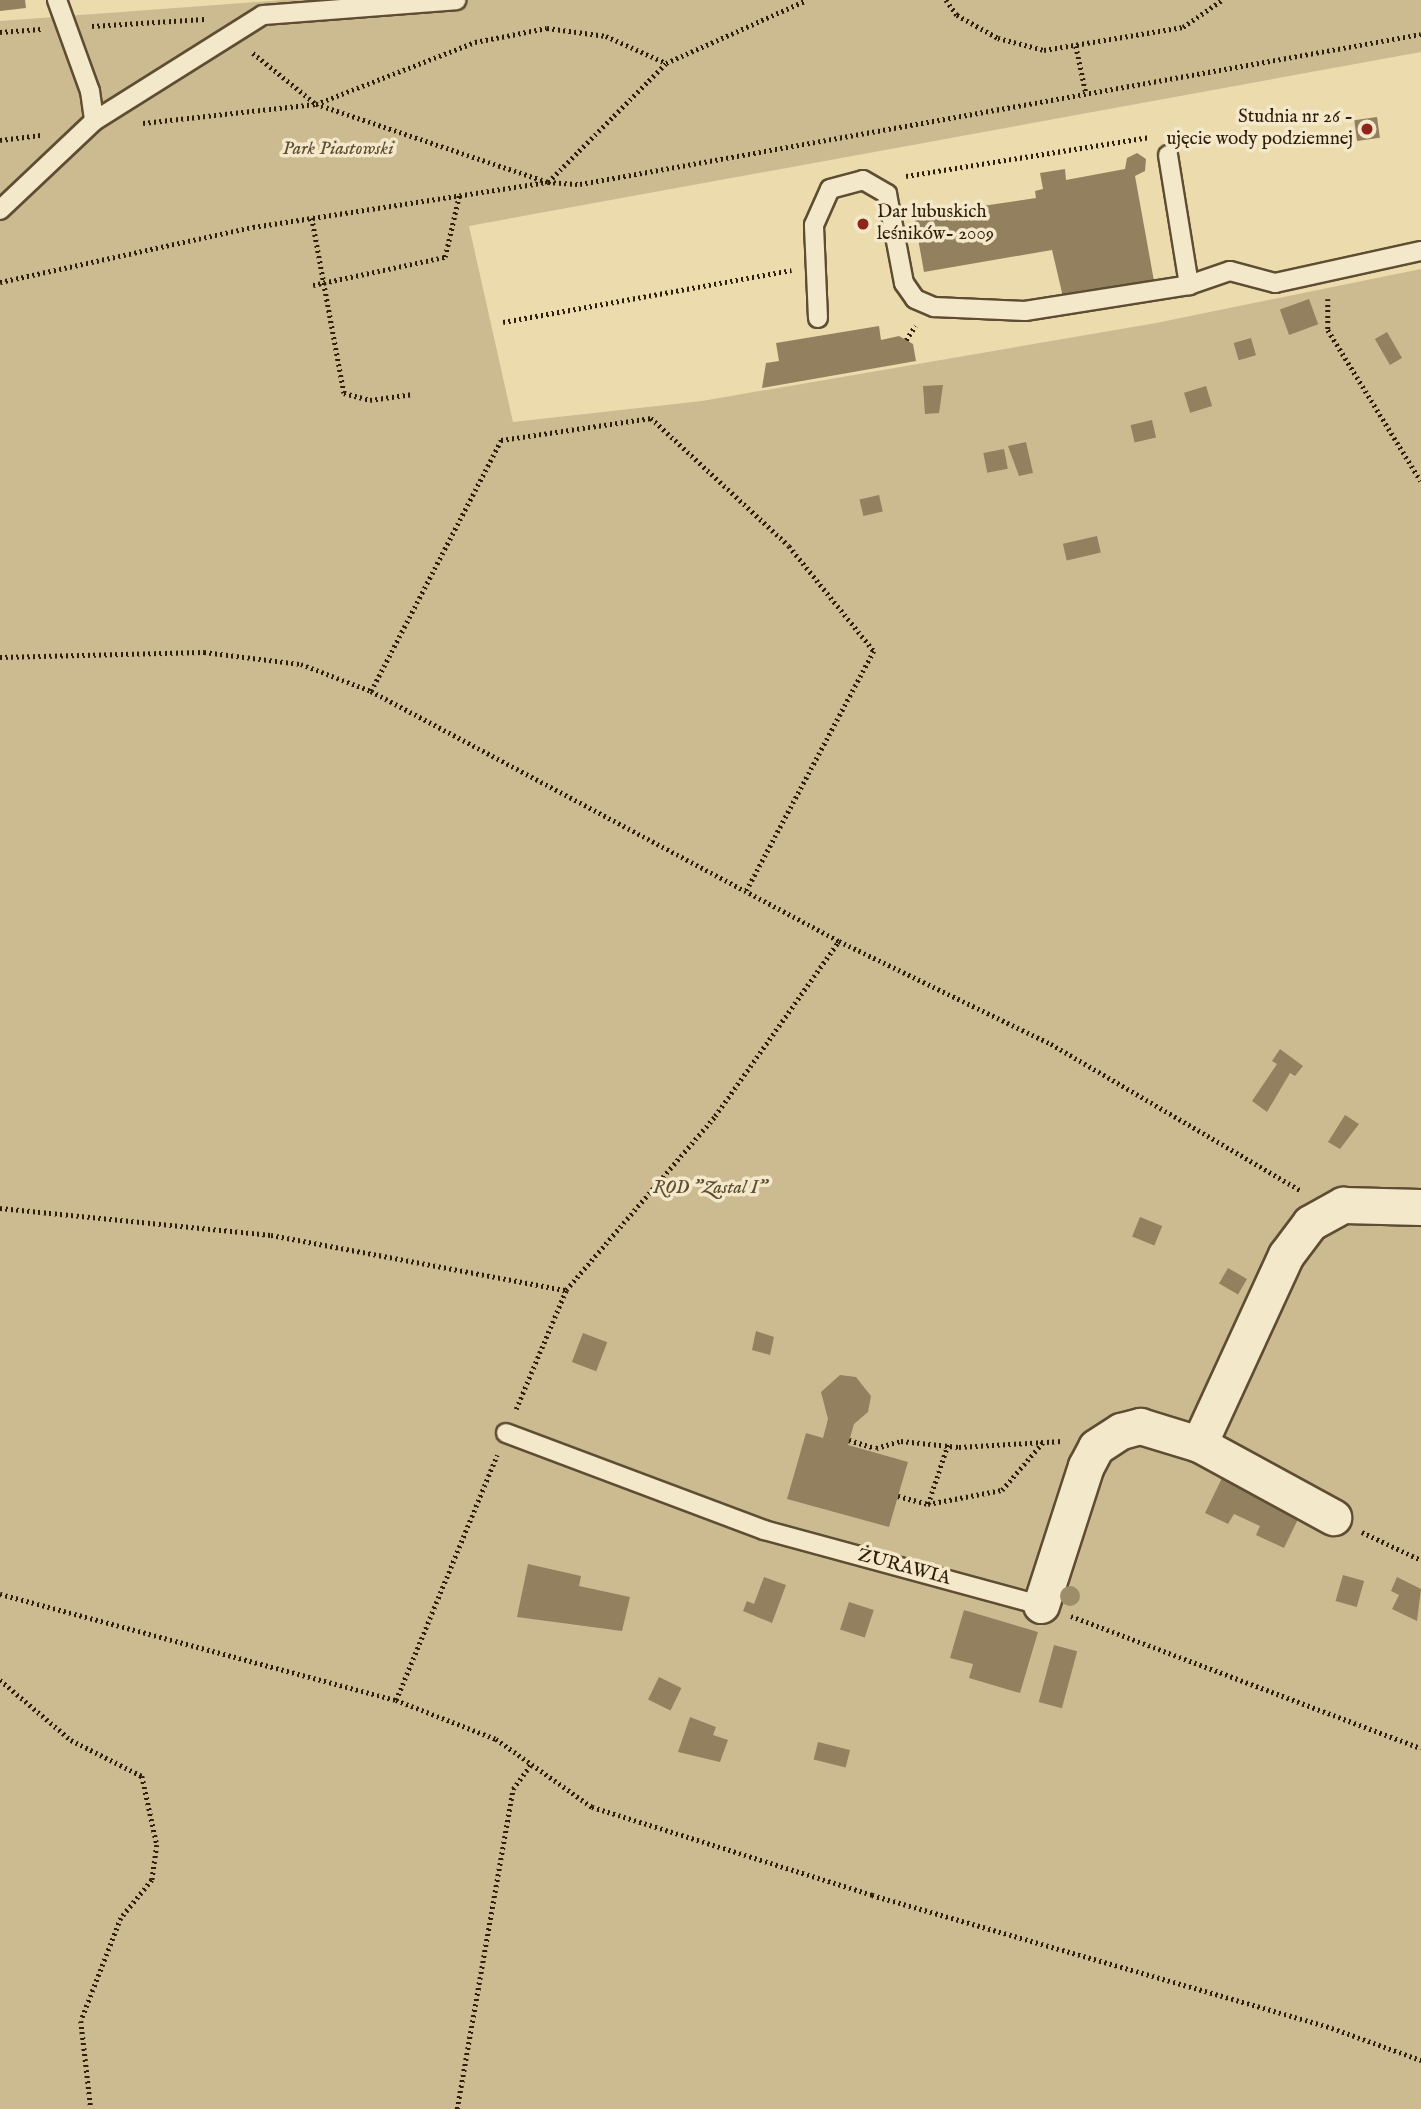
<!DOCTYPE html>
<html>
<head>
<meta charset="utf-8">
<style>
  body { margin:0 }
  #map { position:relative; width:1421px; height:2109px; overflow:hidden; background:#ecdbad; font-family:"IM FELL English",serif }
  div>[style] { position:absolute }
  .green>* { inset:0; background:#ccbb91 }
  .building>* { inset:0; background:#92805f; transform-origin:0 0 }
  .path>* { height:4.5px; margin-top:-2.25px; transform-origin:0; background:repeating-linear-gradient(90deg,#301e0a 0 2px,transparent 0 5.5px) }
  .roads { filter:drop-shadow(2px 0 #5f4d33) drop-shadow(-2px 0 #5f4d33) drop-shadow(0 2px #5f4d33) drop-shadow(0 -2px #5f4d33) }
  .lane>* { height:18px; margin:-9px; padding:0 9px; transform-origin:9px; border-radius:9px; background:#f3e8ca }
  .street>* { height:35px; margin:-17.5px; padding:0 17.5px; transform-origin:17.5px; border-radius:17.5px; background:#f3e8ca }
  .trees>* { width:20px; height:20px; margin:-10px; border-radius:50%; background:#9e8d69 }
  .dots>* { width:19px; height:19px; translate:-50% -50%; box-sizing:border-box; border:4px solid #f3e8ca; border-radius:50% }
  span { translate:-50% -50%; white-space:nowrap; text-align:center; line-height:1.15; -webkit-text-stroke:7px #f3e8ca; paint-order:stroke }
  .poi-label { font-size:19px; color:#301e0a }
  .right { translate:-100% -50%; text-align:right }
  .left { translate:0 -50%; text-align:left }
  .park-label { font-size:19px; color:#5f4d32; font-style:italic }
  .street-label { font-size:19px; color:#301e0a }
</style>
</head>
<body>
<div id="map">
  <div class="green">
    <i style="clip-path:polygon(284px 0,1421px 0,1421px 52px,469px 226px,513px 422px,702px 401px,1156px 323px,1421px 269px,1421px 2109px,0 2109px,0 21px)"></i>
  </div>
  <div class="building">
    <i style="clip-path:polygon(0 0,25px 0,26px 8px,0 11px)"></i>
    <i style="left:1377px;top:117px;width:21px;height:23px;rotate:82deg"></i>
    <i style="clip-path:polygon(1137px 153px,1146px 159px,1145px 171px,1135px 176px,1154px 281px,1063px 297px,1052px 250px,924px 272px,914px 216px,1036px 198px,1035px 191px,1043px 189px,1040px 173px,1065px 169px,1066px 180px,1125px 169px,1127px 158px)"></i>
    <i style="left:1309px;top:299px;width:27px;height:31px;rotate:70deg"></i>
    <i style="clip-path:polygon(879px 326px,881px 340px,899px 336px,913px 344px,916px 361px,762px 388px,766px 363px,779px 361px,776px 343px)"></i>
    <i style="left:1387px;top:332px;width:30px;height:14px;rotate:60deg"></i>
    <i style="left:1251px;top:338px;width:18px;height:18px;rotate:74deg"></i>
    <i style="clip-path:polygon(943px 385px,939px 413px,925px 414px,923px 386px)"></i>
    <i style="left:1206px;top:386px;width:21px;height:23px;rotate:73deg"></i>
    <i style="left:1152px;top:420px;width:18px;height:22px;rotate:77deg"></i>
    <i style="clip-path:polygon(1026px 442px,1033px 473px,1019px 476px,1008px 446px)"></i>
    <i style="left:1004px;top:449px;width:20px;height:21px;rotate:79deg"></i>
    <i style="left:879px;top:495px;width:17px;height:20px;rotate:77deg"></i>
    <i style="left:1097px;top:536px;width:17px;height:35px;rotate:77deg"></i>
    <i style="clip-path:polygon(1280px 1049px,1303px 1066px,1295px 1076px,1290px 1073px,1267px 1112px,1252px 1101px,1277px 1064px,1272px 1061px)"></i>
    <i style="clip-path:polygon(1345px 1115px,1359px 1124px,1340px 1149px,1328px 1142px)"></i>
    <i style="left:1140px;top:1217px;width:24px;height:21px;rotate:22deg"></i>
    <i style="left:1228px;top:1268px;width:22px;height:18px;rotate:30deg"></i>
    <i style="clip-path:polygon(756px 1331px,774px 1337px,770px 1355px,752px 1350px)"></i>
    <i style="left:583px;top:1333px;width:26px;height:31px;rotate:21deg"></i>
    <i style="clip-path:polygon(840px 1375px,856px 1377px,871px 1396px,868px 1412px,854px 1424px,848px 1445px,908px 1462px,889px 1527px,787px 1499px,806px 1433px,823px 1438px,828px 1419px,821px 1392px)"></i>
    <i style="clip-path:polygon(1223px 1476px,1300px 1515px,1284px 1548px,1256px 1535px,1260px 1526px,1234px 1514px,1228px 1524px,1205px 1513px)"></i>
    <i style="clip-path:polygon(528px 1564px,581px 1576px,579px 1586px,630px 1597px,622px 1631px,517px 1617px)"></i>
    <i style="left:1343px;top:1575px;width:22px;height:27px;rotate:16deg"></i>
    <i style="clip-path:polygon(764px 1577px,786px 1585px,772px 1623px,743px 1611px,747px 1601px,754px 1604px)"></i>
    <i style="clip-path:polygon(1397px 1577px,1421px 1589px,1417px 1621px,1392px 1609px,1399px 1595px,1391px 1591px)"></i>
    <i style="left:849px;top:1602px;width:26px;height:29px;rotate:18deg"></i>
    <i style="clip-path:polygon(964px 1610px,1038px 1632px,1020px 1693px,969px 1678px,973px 1664px,950px 1658px)"></i>
    <i style="left:1054px;top:1645px;width:24px;height:59px;rotate:15deg"></i>
    <i style="left:659px;top:1677px;width:25px;height:25px;rotate:26deg"></i>
    <i style="clip-path:polygon(690px 1717px,716px 1727px,713px 1735px,728px 1740px,720px 1762px,678px 1752px)"></i>
    <i style="left:818px;top:1742px;width:33px;height:18px;rotate:14deg"></i>
  </div>
  <div class="path">
    <i style="left:946px;top:0;width:19px;rotate:54deg"></i>
    <i style="left:957px;top:15px;width:47px;rotate:29.3deg"></i>
    <i style="left:998px;top:38px;width:48px;rotate:14.6deg"></i>
    <i style="left:1044px;top:50px;width:141px;rotate:-9.4deg"></i>
    <i style="left:1183px;top:27px;width:47px;rotate:-34.7deg"></i>
    <i style="left:92px;top:26px;width:113px;rotate:-3.5deg"></i>
    <i style="left:0;top:32px;width:41px;rotate:-4.2deg"></i>
    <i style="left:1076px;top:46px;width:48px;rotate:78deg"></i>
    <i style="left:253px;top:53px;width:81px;rotate:39deg"></i>
    <i style="left:316px;top:104px;width:171px;rotate:-21.3deg"></i>
    <i style="left:475px;top:42px;width:73px;rotate:-11deg"></i>
    <i style="left:547px;top:28px;width:60px;rotate:7.7deg"></i>
    <i style="left:606px;top:36px;width:66px;rotate:24.2deg"></i>
    <i style="left:143px;top:123px;width:174px;rotate:-6.3deg"></i>
    <i style="left:316px;top:104px;width:245px;rotate:18.6deg"></i>
    <i style="left:548px;top:182px;width:168px;rotate:-45.2deg"></i>
    <i style="left:666px;top:63px;width:154px;rotate:-24.1deg"></i>
    <i style="left:0;top:140px;width:41px;rotate:-7deg"></i>
    <i style="left:906px;top:176px;width:247px;rotate:-9.1deg"></i>
    <i style="left:312px;top:218px;width:178px;rotate:79.6deg"></i>
    <i style="left:344px;top:393px;width:27px;rotate:15deg"></i>
    <i style="left:370px;top:400px;width:43px;rotate:-7.9deg"></i>
    <i style="left:0;top:282px;width:259px;rotate:-12.3deg"></i>
    <i style="left:253px;top:227px;width:298px;rotate:-8.7deg"></i>
    <i style="left:548px;top:182px;width:32px;rotate:4deg"></i>
    <i style="left:580px;top:184px;width:854px;rotate:-10.11deg"></i>
    <i style="left:313px;top:285px;width:135px;rotate:-12deg"></i>
    <i style="left:445px;top:257px;width:63px;rotate:-77.1deg"></i>
    <i style="left:1328px;top:299px;width:31px;rotate:90deg"></i>
    <i style="left:1328px;top:330px;width:177px;rotate:58.4deg"></i>
    <i style="left:503px;top:322px;width:293px;rotate:-10.2deg"></i>
    <i style="left:906px;top:340px;width:17px;rotate:-57deg"></i>
    <i style="left:0;top:657px;width:204px;rotate:-1.4deg"></i>
    <i style="left:204px;top:652px;width:98px;rotate:7.1deg"></i>
    <i style="left:301px;top:664px;width:75px;rotate:21.1deg"></i>
    <i style="left:371px;top:691px;width:531px;rotate:28.11deg"></i>
    <i style="left:839px;top:941px;width:236px;rotate:25.9deg"></i>
    <i style="left:1051px;top:1044px;width:289px;rotate:30.4deg"></i>
    <i style="left:371px;top:691px;width:283px;rotate:-62.6deg"></i>
    <i style="left:501px;top:440px;width:152px;rotate:-8.3deg"></i>
    <i style="left:651px;top:418px;width:188px;rotate:42.8deg"></i>
    <i style="left:789px;top:546px;width:135px;rotate:51deg"></i>
    <i style="left:874px;top:651px;width:271px;rotate:118deg"></i>
    <i style="left:0;top:1208px;width:272px;rotate:5.7deg"></i>
    <i style="left:271px;top:1235px;width:300px;rotate:10.6deg"></i>
    <i style="left:516px;top:1409px;width:129px;rotate:-67.2deg"></i>
    <i style="left:566px;top:1290px;width:229px;rotate:-49.4deg"></i>
    <i style="left:715px;top:1116px;width:214px;rotate:-54.7deg"></i>
    <i style="left:849px;top:1440px;width:28px;rotate:17deg"></i>
    <i style="left:876px;top:1448px;width:26px;rotate:-16deg"></i>
    <i style="left:901px;top:1441px;width:58px;rotate:5.9deg"></i>
    <i style="left:959px;top:1447px;width:103px;rotate:-3.3deg"></i>
    <i style="left:898px;top:1496px;width:31px;rotate:15deg"></i>
    <i style="left:928px;top:1504px;width:75px;rotate:-10.7deg"></i>
    <i style="left:1002px;top:1490px;width:63px;rotate:-49.5deg"></i>
    <i style="left:928px;top:1504px;width:63px;rotate:-71.6deg"></i>
    <i style="left:1362px;top:1532px;width:65px;rotate:25.4deg"></i>
    <i style="left:0;top:1594px;width:410px;rotate:15deg"></i>
    <i style="left:396px;top:1700px;width:107px;rotate:21.3deg"></i>
    <i style="left:496px;top:1739px;width:118px;rotate:35.3deg"></i>
    <i style="left:592px;top:1807px;width:294px;rotate:17.4deg"></i>
    <i style="left:872px;top:1895px;width:479px;rotate:16.1deg"></i>
    <i style="left:1332px;top:2028px;width:95px;rotate:19.8deg"></i>
    <i style="left:1071px;top:1616px;width:374px;rotate:20.7deg"></i>
    <i style="left:0;top:1680px;width:93px;rotate:40.2deg"></i>
    <i style="left:71px;top:1740px;width:80px;rotate:26.9deg"></i>
    <i style="left:142px;top:1776px;width:71px;rotate:77.7deg"></i>
    <i style="left:157px;top:1845px;width:35px;rotate:98deg"></i>
    <i style="left:152px;top:1880px;width:49px;rotate:129.2deg"></i>
    <i style="left:121px;top:1918px;width:110px;rotate:111.2deg"></i>
    <i style="left:81px;top:2021px;width:89px;rotate:83.5deg"></i>
    <i style="left:396px;top:1700px;width:265px;rotate:-67.6deg"></i>
    <i style="left:457px;top:2109px;width:325px;rotate:-80.1deg"></i>
    <i style="left:513px;top:1789px;width:31px;rotate:-54deg"></i>
  </div>
  <div class="roads">
    <div class="lane">
      <i style="left:57px;top:0;width:97px;rotate:70.1deg"></i>
      <i style="left:90px;top:91px;width:30px;rotate:82deg"></i>
      <i style="left:1168px;top:155px;width:132px;rotate:80.8deg"></i>
      <i style="left:0;top:210px;width:129px;rotate:-43.4deg"></i>
      <i style="left:94px;top:121px;width:199px;rotate:-32.1deg"></i>
      <i style="left:263px;top:15px;width:194px;rotate:-4.4deg"></i>
      <i style="left:818px;top:318px;width:93px;rotate:-92.5deg"></i>
      <i style="left:814px;top:225px;width:39px;rotate:-66deg"></i>
      <i style="left:830px;top:189px;width:34px;rotate:-15deg"></i>
      <i style="left:863px;top:180px;width:28px;rotate:30deg"></i>
      <i style="left:887px;top:194px;width:91px;rotate:79.2deg"></i>
      <i style="left:904px;top:283px;width:19px;rotate:55deg"></i>
      <i style="left:915px;top:299px;width:21px;rotate:23deg"></i>
      <i style="left:934px;top:307px;width:91px;rotate:2.5deg"></i>
      <i style="left:1025px;top:311px;width:166px;rotate:-9deg"></i>
      <i style="left:1189px;top:285px;width:43px;rotate:-18.9deg"></i>
      <i style="left:1230px;top:271px;width:47px;rotate:14.9deg"></i>
      <i style="left:1275px;top:283px;width:149px;rotate:-12.4deg"></i>
      <i style="left:506px;top:1433px;width:276px;rotate:20.6deg"></i>
      <i style="left:764px;top:1530px;width:287px;rotate:15.2deg"></i>
    </div>
    <div class="street">
      <i style="left:1199px;top:1444px;width:208px;rotate:-65.3deg"></i>
      <i style="left:1286px;top:1255px;width:40px;rotate:-53deg"></i>
      <i style="left:1310px;top:1223px;width:38px;rotate:-29deg"></i>
      <i style="left:1343px;top:1205px;width:78px;rotate:1.5deg"></i>
      <i style="left:1041px;top:1605px;width:146px;rotate:-72.1deg"></i>
      <i style="left:1086px;top:1466px;width:21px;rotate:-62deg"></i>
      <i style="left:1096px;top:1447px;width:30px;rotate:-33deg"></i>
      <i style="left:1121px;top:1431px;width:20px;rotate:-15deg"></i>
      <i style="left:1140px;top:1426px;width:62px;rotate:17deg"></i>
      <i style="left:1199px;top:1444px;width:153px;rotate:28.6deg"></i>
    </div>
  </div>
  <div class="trees">
    <i style="left:1070px;top:1596px"></i>
  </div>
  <div class="dots">
    <i style="left:1367px;top:129px;background:#8f2418"></i>
    <i style="left:863px;top:224px;background:#8f2418"></i>
  </div>
  <div class="poi-label">
    <span class="right" style="left:1353px;top:129px">Studnia nr 26 -<br>ujęcie wody podziemnej</span>
    <span class="left" style="left:877px;top:224px">Dar lubuskich<br>leśników- 2009</span>
  </div>
  <div class="park-label">
    <span style="left:338px;top:150px">Park Piastowski</span>
    <span style="left:710px;top:1189px">ROD "Zastal I"</span>
  </div>
  <div class="street-label">
    <span style="left:904px;top:1568px;rotate:15deg">ŻURAWIA</span>
  </div>
</div>
</body>
</html>
